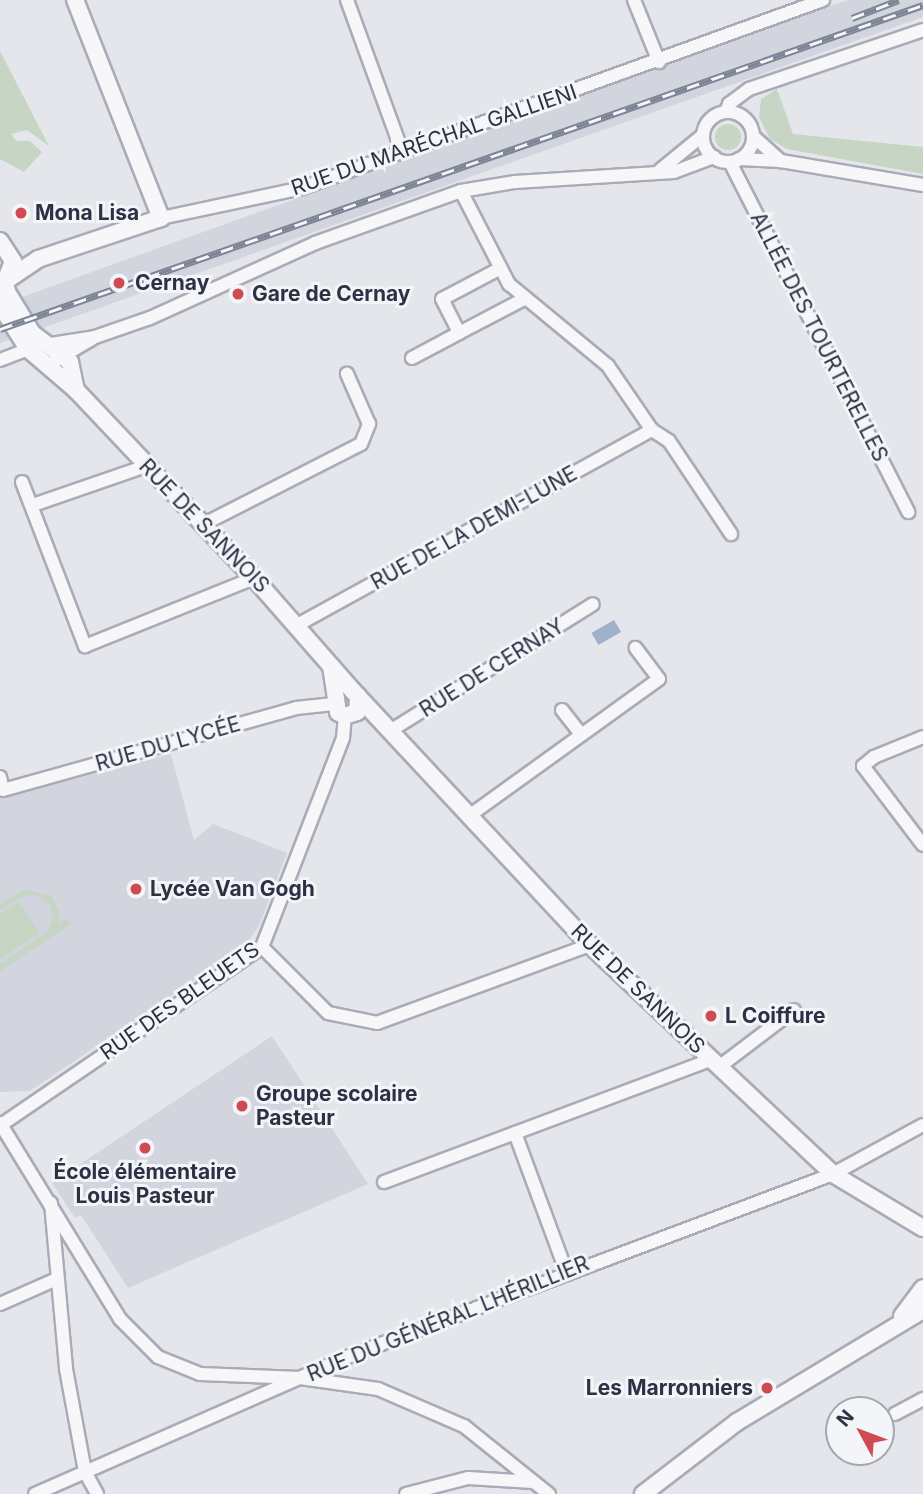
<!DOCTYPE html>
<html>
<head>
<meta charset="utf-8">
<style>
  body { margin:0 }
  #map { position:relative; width:923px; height:1494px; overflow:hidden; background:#e4e6ec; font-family:Inter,sans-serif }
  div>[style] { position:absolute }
  .built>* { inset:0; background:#d2d5de }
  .green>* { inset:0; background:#c7d5c5 }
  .round { border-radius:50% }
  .water>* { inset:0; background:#9fb0cb; transform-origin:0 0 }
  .roads { filter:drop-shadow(2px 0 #a9acb6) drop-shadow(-2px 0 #a9acb6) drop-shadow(0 2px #a9acb6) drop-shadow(0 -2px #a9acb6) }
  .minor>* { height:12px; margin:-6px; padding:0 6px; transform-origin:6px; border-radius:6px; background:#f7f7fa }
  .minor>.ring { margin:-6px; padding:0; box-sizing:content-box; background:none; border:12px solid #f7f7fa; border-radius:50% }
  .tertiary>* { height:16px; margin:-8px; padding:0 8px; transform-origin:8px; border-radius:8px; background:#f7f7fa }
  .rail>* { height:7px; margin-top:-3.5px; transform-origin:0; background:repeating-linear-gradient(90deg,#f4f5f9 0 13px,#7d8495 0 26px); box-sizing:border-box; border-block:2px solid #7d8495 }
  .dots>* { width:19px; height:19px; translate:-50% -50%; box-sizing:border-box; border:4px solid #f4f5f9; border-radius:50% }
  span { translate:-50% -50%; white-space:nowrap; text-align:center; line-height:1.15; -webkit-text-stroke:6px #f4f5f9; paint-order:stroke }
  .street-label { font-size:21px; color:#2b3244 }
  .poi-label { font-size:21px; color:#2b3244; font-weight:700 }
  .left { translate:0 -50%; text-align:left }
  .right { translate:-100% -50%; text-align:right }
  .north { position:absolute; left:825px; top:1396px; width:70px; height:70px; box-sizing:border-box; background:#f4f5f9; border:2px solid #a4a7b1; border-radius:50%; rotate:311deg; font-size:19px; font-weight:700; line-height:28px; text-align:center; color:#2b3244 }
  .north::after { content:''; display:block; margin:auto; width:24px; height:32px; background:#cf4a51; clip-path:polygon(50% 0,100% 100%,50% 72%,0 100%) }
</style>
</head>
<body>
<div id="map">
  <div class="built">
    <i style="clip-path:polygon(848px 0,923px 0,923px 17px,0 343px,0 305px)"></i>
    <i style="clip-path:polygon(171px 754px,194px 840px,213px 824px,287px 853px,259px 926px,244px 947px,30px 1091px,0 1092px,0 798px)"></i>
    <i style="clip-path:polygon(272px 1036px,368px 1184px,128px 1288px,81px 1215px,75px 1218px,52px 1183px)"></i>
  </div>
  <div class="green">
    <i style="clip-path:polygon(0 51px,49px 146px,27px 130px,11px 134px,16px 141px,30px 141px,42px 152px,24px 172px,0 159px)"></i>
    <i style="clip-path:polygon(777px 89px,793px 134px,923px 147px,923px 174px,787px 149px,770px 139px,759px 117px,761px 99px)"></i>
    <i class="round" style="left:715px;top:124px;width:26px;height:26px"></i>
    <i style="clip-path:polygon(24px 889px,51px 896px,59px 909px,59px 923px,67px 918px,71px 924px,0 971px,0 964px,47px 932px,53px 920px,51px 906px,35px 895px,22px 897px,0 911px,0 904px)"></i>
    <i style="clip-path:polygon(19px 901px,40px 933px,0 960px,0 914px)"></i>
  </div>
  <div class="water">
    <i style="left:614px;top:620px;width:14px;height:26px;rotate:60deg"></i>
  </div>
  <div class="roads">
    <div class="minor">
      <i style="left:347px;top:0;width:161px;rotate:70deg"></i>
      <i style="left:634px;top:0;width:67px;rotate:68deg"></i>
      <i style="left:726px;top:112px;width:9px;rotate:-69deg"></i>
      <i style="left:729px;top:104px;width:25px;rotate:-37deg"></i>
      <i style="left:749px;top:89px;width:184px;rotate:-18.7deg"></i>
      <i class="ring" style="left:703px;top:112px;width:38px;height:38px"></i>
      <i style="left:753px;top:136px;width:38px;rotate:42deg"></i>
      <i style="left:739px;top:159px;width:42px;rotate:2.7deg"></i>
      <i style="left:781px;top:161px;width:144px;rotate:9.6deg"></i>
      <i style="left:730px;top:162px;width:393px;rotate:63deg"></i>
      <i style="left:660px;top:170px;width:55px;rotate:-39.1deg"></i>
      <i style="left:461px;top:191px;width:105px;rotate:62.7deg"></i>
      <i style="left:509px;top:284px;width:129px;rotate:39.6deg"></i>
      <i style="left:608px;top:366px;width:78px;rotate:55.5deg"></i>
      <i style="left:652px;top:430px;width:20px;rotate:33deg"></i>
      <i style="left:669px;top:441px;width:112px;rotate:56.3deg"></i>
      <i style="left:161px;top:218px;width:144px;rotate:-12deg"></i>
      <i style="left:302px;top:188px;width:554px;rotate:-19.84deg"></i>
      <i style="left:499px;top:269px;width:64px;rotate:152.2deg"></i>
      <i style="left:442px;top:299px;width:38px;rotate:63deg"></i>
      <i style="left:459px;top:333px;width:73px;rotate:-27.6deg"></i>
      <i style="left:51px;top:344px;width:45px;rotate:-9deg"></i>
      <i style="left:95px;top:337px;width:58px;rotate:-19.1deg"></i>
      <i style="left:150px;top:318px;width:181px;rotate:-24.4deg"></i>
      <i style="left:315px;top:243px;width:155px;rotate:-19.6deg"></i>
      <i style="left:461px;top:191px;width:55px;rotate:-9.5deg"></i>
      <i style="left:515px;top:182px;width:159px;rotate:-3.6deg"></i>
      <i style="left:674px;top:172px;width:43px;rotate:-20.6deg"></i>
      <i style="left:412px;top:358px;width:53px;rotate:-28deg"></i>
      <i style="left:0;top:360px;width:30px;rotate:-21deg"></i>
      <i style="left:56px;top:360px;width:42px;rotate:-30.3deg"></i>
      <i style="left:22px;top:482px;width:176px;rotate:69deg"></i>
      <i style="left:85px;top:646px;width:182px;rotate:-21.9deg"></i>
      <i style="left:33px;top:505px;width:120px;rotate:-19deg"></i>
      <i style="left:202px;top:525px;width:178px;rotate:-27deg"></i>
      <i style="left:361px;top:444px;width:22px;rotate:-68deg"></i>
      <i style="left:369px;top:424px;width:55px;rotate:-113.7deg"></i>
      <i style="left:297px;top:625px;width:405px;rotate:-28.8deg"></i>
      <i style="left:562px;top:710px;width:31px;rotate:52deg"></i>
      <i style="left:390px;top:731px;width:239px;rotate:-32deg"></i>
      <i style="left:923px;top:737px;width:53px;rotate:157.8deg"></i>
      <i style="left:874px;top:757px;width:14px;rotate:141deg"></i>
      <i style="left:863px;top:766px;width:99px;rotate:52.8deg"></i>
      <i style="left:0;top:777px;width:13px;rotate:77deg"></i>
      <i style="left:3px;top:790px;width:304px;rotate:-15.6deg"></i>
      <i style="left:296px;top:708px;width:38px;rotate:-6deg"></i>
      <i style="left:469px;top:816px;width:234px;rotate:-35.8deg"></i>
      <i style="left:659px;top:679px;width:39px;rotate:-127deg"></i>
      <i style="left:262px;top:947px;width:93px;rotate:45deg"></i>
      <i style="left:328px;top:1013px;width:50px;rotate:11.5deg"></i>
      <i style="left:377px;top:1023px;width:227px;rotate:-20.1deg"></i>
      <i style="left:719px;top:1067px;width:94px;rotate:-37.2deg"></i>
      <i style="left:0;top:1123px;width:230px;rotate:58.5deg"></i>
      <i style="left:120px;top:1319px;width:54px;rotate:45deg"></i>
      <i style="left:158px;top:1357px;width:45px;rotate:22deg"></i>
      <i style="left:200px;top:1374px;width:100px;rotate:2.3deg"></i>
      <i style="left:300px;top:1378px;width:79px;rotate:8deg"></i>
      <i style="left:378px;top:1389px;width:94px;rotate:23.3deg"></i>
      <i style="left:464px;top:1426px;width:109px;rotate:38.7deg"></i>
      <i style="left:1px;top:1125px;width:316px;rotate:-34.3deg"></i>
      <i style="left:262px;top:947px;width:224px;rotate:-68.8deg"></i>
      <i style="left:343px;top:738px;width:22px;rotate:-85deg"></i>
      <i style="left:515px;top:1133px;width:147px;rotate:69.7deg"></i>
      <i style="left:384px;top:1182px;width:349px;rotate:-20.5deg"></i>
      <i style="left:51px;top:1203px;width:167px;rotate:84.8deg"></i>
      <i style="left:66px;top:1369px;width:105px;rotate:79.5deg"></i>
      <i style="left:85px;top:1472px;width:25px;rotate:61deg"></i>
      <i style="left:0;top:1304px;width:62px;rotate:-23.7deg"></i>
      <i style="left:895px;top:1414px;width:32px;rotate:-28deg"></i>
      <i style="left:35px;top:1494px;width:346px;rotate:-23.7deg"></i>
      <i style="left:352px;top:1355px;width:514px;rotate:-20.62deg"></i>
      <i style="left:833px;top:1174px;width:102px;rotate:-28.6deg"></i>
      <i style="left:406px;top:1494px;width:64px;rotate:-14.5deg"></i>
      <i style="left:468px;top:1478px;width:65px;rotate:3.5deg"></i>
    </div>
    <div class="tertiary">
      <i style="left:0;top:241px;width:24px;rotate:57deg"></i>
      <i style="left:13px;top:261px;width:22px;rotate:111deg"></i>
      <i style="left:7px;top:280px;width:37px;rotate:-34deg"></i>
      <i style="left:38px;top:259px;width:130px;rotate:-18.4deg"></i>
      <i style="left:161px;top:218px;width:234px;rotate:-111.5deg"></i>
      <i style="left:5px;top:281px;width:11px;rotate:80deg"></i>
      <i style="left:7px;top:292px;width:48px;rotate:58.6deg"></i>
      <i style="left:32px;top:333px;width:48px;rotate:37.3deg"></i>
      <i style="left:70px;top:362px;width:29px;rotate:78deg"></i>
      <i style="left:0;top:305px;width:52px;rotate:57.5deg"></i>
      <i style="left:28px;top:349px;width:63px;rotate:40.5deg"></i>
      <i style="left:76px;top:390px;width:259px;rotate:46.6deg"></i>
      <i style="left:254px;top:578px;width:149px;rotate:48.8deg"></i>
      <i style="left:352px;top:690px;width:349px;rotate:47deg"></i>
      <i style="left:590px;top:945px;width:334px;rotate:43.3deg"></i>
      <i style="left:833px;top:1174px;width:105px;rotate:31deg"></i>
      <i style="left:331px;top:666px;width:47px;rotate:81.3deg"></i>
      <i style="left:338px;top:712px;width:8px;rotate:30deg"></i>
      <i style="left:345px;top:716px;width:13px;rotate:-18deg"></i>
      <i style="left:357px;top:712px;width:16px;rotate:-86deg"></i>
      <i style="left:902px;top:1316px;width:35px;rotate:-53deg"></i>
      <i style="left:643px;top:1494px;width:118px;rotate:-37.5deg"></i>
      <i style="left:737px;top:1422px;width:217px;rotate:-31.1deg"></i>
    </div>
  </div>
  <div class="rail">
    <i style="left:852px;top:18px;width:50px;rotate:-21deg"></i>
    <i style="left:0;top:329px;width:978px;rotate:-19.34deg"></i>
  </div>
  <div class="dots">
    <i style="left:21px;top:213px;background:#cf4a51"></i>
    <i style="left:119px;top:283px;background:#cf4a51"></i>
    <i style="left:238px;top:294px;background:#cf4a51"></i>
    <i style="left:136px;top:889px;background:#cf4a51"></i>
    <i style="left:711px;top:1016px;background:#cf4a51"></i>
    <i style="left:242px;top:1106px;background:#cf4a51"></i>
    <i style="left:145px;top:1148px;background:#cf4a51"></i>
    <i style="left:767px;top:1388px;background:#cf4a51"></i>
  </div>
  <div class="street-label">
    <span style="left:434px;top:140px;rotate:-19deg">RUE DU MARÉCHAL GALLIENI</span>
    <span style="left:819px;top:337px;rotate:63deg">ALLÉE DES TOURTERELLES</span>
    <span style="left:204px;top:526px;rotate:46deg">RUE DE SANNOIS</span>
    <span style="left:474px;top:528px;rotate:-29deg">RUE DE LA DEMI-LUNE</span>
    <span style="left:492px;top:668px;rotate:-32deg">RUE DE CERNAY</span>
    <span style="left:168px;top:744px;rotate:-16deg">RUE DU LYCÉE</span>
    <span style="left:638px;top:989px;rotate:44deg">RUE DE SANNOIS</span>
    <span style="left:180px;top:1001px;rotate:-35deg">RUE DES BLEUETS</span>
    <span style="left:448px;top:1319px;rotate:-22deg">RUE DU GÉNÉRAL LHÉRILLIER</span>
  </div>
  <div class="poi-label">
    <span class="left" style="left:35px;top:213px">Mona Lisa</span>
    <span class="left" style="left:135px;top:283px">Cernay</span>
    <span class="left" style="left:252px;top:294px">Gare de Cernay</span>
    <span class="left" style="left:150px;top:889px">Lycée Van Gogh</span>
    <span class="left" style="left:725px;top:1016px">L Coiffure</span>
    <span class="left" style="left:256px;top:1106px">Groupe scolaire<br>Pasteur</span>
    <span style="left:145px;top:1184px">École élémentaire<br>Louis Pasteur</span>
    <span class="right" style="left:753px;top:1388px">Les Marronniers</span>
  </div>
  <div class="north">N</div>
</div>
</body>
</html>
